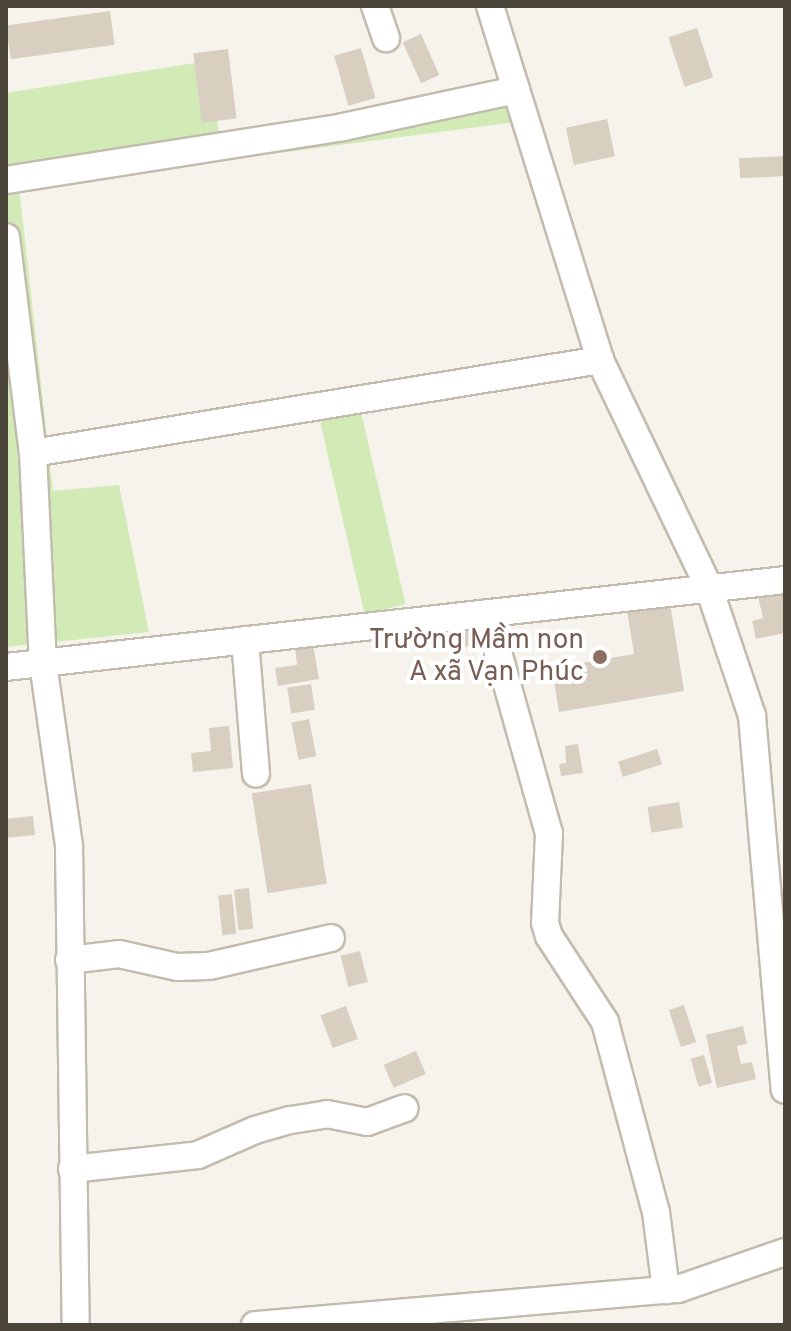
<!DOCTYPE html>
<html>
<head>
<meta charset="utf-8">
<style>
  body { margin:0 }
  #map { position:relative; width:791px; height:1331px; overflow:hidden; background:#f6f3ec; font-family:Overpass,sans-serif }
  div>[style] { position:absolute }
  .green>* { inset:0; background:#d2eab5; transform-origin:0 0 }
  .building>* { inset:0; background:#d8cfc1; transform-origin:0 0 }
  .roads { filter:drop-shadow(2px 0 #c2bbae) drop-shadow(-2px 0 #c2bbae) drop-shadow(0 2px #c2bbae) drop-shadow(0 -2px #c2bbae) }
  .minor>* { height:26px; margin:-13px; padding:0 13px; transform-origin:13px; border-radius:13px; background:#fff }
  .dots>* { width:22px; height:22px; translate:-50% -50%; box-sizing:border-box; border:4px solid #fff; border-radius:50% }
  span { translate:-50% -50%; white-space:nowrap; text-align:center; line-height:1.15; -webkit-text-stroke:8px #fff; paint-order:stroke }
  .education-label { font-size:28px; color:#785e54 }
  .right { translate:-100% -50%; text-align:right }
  .frame { position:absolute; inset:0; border:8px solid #4b4439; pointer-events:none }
</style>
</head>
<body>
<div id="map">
  <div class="green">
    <i style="clip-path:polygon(207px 61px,220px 138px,517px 99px,523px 121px,19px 187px,53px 491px,119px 485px,149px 632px,6px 647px,6px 93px)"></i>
    <i style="left:356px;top:390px;width:220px;height:42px;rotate:77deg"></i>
  </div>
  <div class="building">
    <i style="left:110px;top:11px;width:34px;height:105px;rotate:82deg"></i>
    <i style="left:697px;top:28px;width:52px;height:30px;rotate:72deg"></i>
    <i style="left:421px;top:34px;width:45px;height:20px;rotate:66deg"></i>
    <i style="left:361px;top:48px;width:52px;height:28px;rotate:74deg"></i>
    <i style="left:228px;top:49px;width:70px;height:35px;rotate:83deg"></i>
    <i style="left:607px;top:119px;width:38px;height:42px;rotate:78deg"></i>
    <i style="left:784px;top:156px;width:20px;height:45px;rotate:87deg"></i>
    <i style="clip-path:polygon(785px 591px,785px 633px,756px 639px,752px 621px,763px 618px,758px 597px)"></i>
    <i style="clip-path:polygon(670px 603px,684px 691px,559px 712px,552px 668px,634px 654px,627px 611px)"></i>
    <i style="left:476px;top:630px;width:16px;height:30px;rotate:86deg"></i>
    <i style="clip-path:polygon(313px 644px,319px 679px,278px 686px,275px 668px,297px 665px,295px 647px)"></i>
    <i style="left:311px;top:684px;width:26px;height:24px;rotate:81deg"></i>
    <i style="left:309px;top:719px;width:38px;height:18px;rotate:79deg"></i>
    <i style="clip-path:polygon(229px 726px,233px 768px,193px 772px,191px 753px,211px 751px,209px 728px)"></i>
    <i style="clip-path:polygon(578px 744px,583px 773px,561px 776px,559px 764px,566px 763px,565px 746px)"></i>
    <i style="left:657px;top:749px;width:16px;height:41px;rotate:72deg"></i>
    <i style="left:311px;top:784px;width:101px;height:60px;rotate:81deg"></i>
    <i style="left:679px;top:802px;width:26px;height:32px;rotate:81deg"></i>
    <i style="left:33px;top:816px;width:19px;height:27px;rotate:84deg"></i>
    <i style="left:249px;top:888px;width:41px;height:15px;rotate:84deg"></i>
    <i style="left:232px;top:894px;width:40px;height:14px;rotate:84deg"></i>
    <i style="left:360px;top:951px;width:32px;height:20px;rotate:76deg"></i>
    <i style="left:684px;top:1005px;width:39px;height:16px;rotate:72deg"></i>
    <i style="left:346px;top:1006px;width:35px;height:27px;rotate:70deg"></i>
    <i style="clip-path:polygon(743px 1026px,747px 1044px,737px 1046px,741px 1064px,752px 1062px,756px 1079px,717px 1088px,706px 1035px)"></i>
    <i style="left:416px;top:1051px;width:25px;height:35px;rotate:67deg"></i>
    <i style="left:704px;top:1055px;width:29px;height:14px;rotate:74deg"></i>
  </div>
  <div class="roads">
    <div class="minor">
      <i style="left:375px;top:6px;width:34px;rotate:71deg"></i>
      <i style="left:490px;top:6px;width:371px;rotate:72.7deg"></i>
      <i style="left:600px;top:360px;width:253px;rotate:64.4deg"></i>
      <i style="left:709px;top:588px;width:135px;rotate:71.4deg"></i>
      <i style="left:752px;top:716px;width:375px;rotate:85deg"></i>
      <i style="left:6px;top:180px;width:341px;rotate:-8.9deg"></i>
      <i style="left:343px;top:127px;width:177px;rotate:-12.1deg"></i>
      <i style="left:6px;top:237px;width:218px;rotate:82.9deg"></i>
      <i style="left:33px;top:453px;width:210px;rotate:87.3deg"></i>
      <i style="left:43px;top:663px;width:184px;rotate:81.9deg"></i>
      <i style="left:69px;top:845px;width:480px;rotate:89.2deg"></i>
      <i style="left:33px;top:453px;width:575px;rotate:-9.31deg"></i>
      <i style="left:487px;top:613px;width:229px;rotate:74.3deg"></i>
      <i style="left:549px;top:833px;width:90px;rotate:92.5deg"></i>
      <i style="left:545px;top:923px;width:14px;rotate:73deg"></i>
      <i style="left:549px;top:936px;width:103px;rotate:56.9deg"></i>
      <i style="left:605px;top:1022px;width:197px;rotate:75deg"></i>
      <i style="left:656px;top:1212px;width:79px;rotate:82.7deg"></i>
      <i style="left:245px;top:640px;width:134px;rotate:85.3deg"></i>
      <i style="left:6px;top:667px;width:784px;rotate:-6.37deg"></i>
      <i style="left:69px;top:960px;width:50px;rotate:-6.8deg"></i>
      <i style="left:119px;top:954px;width:59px;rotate:12.6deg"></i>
      <i style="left:177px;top:967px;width:32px;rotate:-2deg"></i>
      <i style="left:209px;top:966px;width:125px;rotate:-12.9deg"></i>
      <i style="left:72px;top:1169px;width:127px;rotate:-6.3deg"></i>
      <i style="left:198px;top:1155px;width:62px;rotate:-23.7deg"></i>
      <i style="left:255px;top:1130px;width:37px;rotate:-16deg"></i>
      <i style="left:291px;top:1120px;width:36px;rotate:-9deg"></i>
      <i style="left:327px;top:1114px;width:41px;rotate:11.3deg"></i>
      <i style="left:367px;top:1122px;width:40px;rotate:-20.2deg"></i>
      <i style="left:255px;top:1325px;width:425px;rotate:-4.9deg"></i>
      <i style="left:678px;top:1289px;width:113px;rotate:-19.1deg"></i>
    </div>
  </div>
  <div class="dots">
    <i style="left:600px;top:657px;background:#8d6e63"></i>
  </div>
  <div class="education-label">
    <span class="right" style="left:584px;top:657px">Trường Mầm non<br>A xã Vạn Phúc</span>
  </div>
  <div class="frame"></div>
</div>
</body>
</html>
